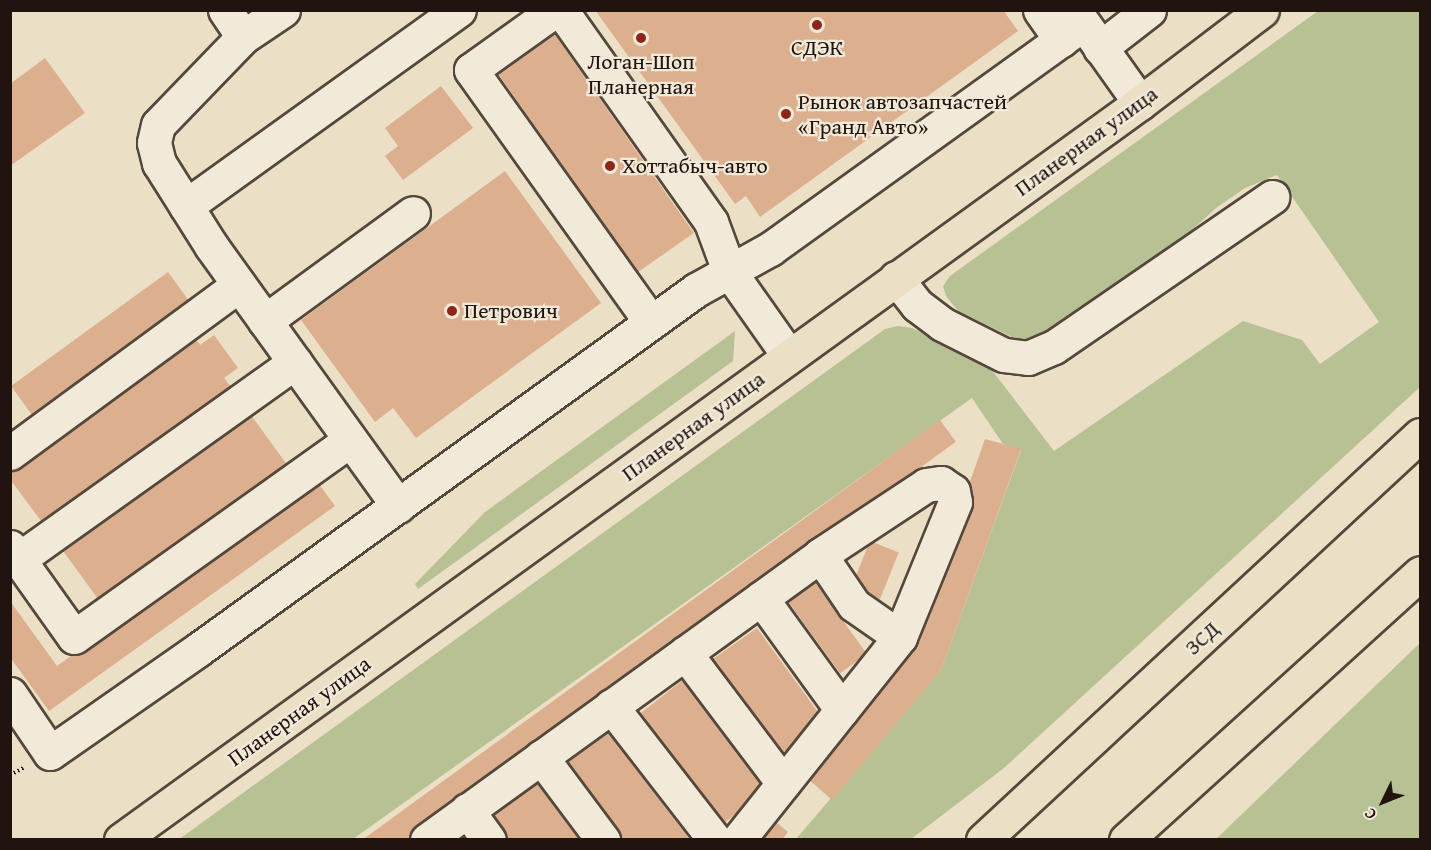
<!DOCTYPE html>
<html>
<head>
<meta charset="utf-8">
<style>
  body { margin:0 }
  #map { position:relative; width:1431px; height:850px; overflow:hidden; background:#ebdfc5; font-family:"Gentium Book Plus",serif }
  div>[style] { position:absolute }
  .green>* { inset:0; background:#b8c194 }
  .building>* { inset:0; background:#dcaf8e; transform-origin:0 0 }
  .path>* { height:4px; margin-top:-2px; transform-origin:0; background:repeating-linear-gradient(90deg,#21140f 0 1.5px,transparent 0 4.5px) }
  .roads { filter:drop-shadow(2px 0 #54473c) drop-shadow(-2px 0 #54473c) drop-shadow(0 2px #54473c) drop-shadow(0 -2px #54473c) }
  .minor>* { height:33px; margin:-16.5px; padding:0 16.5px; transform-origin:16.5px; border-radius:16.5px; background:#f2ead9 }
  .major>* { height:33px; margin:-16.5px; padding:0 16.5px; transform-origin:16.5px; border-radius:16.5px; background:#ebdfc5 }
  .highway>* { height:33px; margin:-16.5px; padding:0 16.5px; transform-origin:16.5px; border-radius:16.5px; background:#ebdfc5 }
  .dots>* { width:16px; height:16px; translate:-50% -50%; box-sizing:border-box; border:3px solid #f2ead9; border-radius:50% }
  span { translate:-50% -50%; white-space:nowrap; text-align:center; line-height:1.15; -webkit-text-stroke:4.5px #f2ead9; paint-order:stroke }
  .poi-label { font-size:22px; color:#21140f }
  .left { translate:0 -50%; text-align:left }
  .street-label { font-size:22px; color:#21140f }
  .frame { position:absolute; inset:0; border:12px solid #21140f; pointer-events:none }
  .north { position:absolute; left:1353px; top:772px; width:60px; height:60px; -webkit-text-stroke:4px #f2ead9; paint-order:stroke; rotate:227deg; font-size:16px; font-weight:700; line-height:24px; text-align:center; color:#21140f }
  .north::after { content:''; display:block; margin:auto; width:21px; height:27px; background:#21140f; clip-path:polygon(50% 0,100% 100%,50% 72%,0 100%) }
</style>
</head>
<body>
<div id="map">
  <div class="green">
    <i style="clip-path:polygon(1318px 11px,1420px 11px,1420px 387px,1004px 768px,911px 839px,796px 839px,941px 670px,1021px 450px,1003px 444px,972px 398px,353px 839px,178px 840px,885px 329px,898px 326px,912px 328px,988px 365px,1054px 451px,1243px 321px,1302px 340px,1320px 364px,1379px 322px,1277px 175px,1245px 188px,1216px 208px,1177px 244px,1053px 332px,1033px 340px,1022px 342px,958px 311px,946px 296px,943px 286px,950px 276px)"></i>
    <i style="clip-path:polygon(735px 331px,733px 361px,418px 589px,415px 584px,485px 512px)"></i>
    <i style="clip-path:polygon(1420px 643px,1420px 839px,1216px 839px)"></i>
  </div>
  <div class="building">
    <i style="clip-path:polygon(595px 10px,1003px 10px,1018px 31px,760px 217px,746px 196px,735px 204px)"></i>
    <i style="left:551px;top:29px;width:249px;height:69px;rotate:55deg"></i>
    <i style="clip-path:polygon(45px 58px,85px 113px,10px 166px,10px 84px)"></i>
    <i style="clip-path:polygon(441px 86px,473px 128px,403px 180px,385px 156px,398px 146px,385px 128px)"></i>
    <i style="clip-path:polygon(505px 171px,601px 303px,416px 438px,393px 408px,375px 422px,301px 320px)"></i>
    <i style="left:168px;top:272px;width:41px;height:194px;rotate:54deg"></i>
    <i style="clip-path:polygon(214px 335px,238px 368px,224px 378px,233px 389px,44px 525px,10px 479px,10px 471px,195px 338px,200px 345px)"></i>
    <i style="left:251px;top:415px;width:63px;height:232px;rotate:54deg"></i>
    <i style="left:940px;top:420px;width:27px;height:722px;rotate:54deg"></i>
    <i style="clip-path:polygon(985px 439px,1021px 449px,941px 670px,832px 800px,807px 778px,909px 656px)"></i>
    <i style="clip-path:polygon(316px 480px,335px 506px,49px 711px,10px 657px,10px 601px,57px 666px)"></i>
    <i style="left:870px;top:541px;width:31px;height:50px;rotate:22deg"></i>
    <i style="left:814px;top:581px;width:90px;height:33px;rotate:54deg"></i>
    <i style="clip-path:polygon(757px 628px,820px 715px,802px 739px,782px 753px,713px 659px)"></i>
    <i style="left:683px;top:680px;width:138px;height:58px;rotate:52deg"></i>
    <i style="clip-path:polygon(608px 732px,690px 840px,624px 840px,566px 764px)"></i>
    <i style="clip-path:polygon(537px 779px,584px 840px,507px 840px,489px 815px)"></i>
    <i style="clip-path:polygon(771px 818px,788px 832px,782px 840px,754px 840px)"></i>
  </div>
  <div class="path">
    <i style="left:10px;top:775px;width:15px;rotate:-28deg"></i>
  </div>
  <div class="roads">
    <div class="minor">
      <i style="left:225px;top:10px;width:32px;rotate:56deg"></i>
      <i style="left:283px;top:10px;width:48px;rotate:146deg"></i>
      <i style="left:243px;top:37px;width:122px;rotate:134deg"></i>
      <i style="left:158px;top:125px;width:18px;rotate:103deg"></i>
      <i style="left:154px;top:143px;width:21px;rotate:76deg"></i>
      <i style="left:159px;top:163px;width:99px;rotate:57.8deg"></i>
      <i style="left:212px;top:247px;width:319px;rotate:54.3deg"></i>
      <i style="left:555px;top:10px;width:103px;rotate:144.5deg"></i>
      <i style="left:471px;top:70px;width:310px;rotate:54.5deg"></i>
      <i style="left:561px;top:10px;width:260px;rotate:54.7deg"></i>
      <i style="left:711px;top:222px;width:52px;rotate:69.8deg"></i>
      <i style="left:729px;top:271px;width:104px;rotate:54.8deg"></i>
      <i style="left:1040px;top:10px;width:37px;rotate:55deg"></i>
      <i style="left:1074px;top:10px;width:114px;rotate:54.6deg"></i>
      <i style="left:1100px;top:48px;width:62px;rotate:-37.8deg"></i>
      <i style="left:186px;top:206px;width:336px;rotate:-35.7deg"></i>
      <i style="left:896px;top:278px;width:34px;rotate:52deg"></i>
      <i style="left:917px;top:305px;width:31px;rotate:37deg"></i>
      <i style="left:942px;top:324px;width:69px;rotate:26.6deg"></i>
      <i style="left:1004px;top:355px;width:24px;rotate:7deg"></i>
      <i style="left:1028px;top:358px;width:28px;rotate:-23deg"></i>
      <i style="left:1054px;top:347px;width:265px;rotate:-34.5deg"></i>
      <i style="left:265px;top:321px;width:183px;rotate:-36.1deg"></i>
      <i style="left:10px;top:453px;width:284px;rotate:-36.3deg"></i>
      <i style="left:10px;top:547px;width:110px;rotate:54.6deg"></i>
      <i style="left:74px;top:637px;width:339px;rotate:-35.5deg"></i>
      <i style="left:820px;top:555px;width:60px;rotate:55.8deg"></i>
      <i style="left:854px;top:605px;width:56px;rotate:34.8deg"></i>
      <i style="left:19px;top:559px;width:339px;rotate:-35.5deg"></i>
      <i style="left:761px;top:598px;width:138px;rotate:54.1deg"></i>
      <i style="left:685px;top:653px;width:163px;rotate:53deg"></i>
      <i style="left:10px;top:694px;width:71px;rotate:55.9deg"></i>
      <i style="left:50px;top:753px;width:182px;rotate:-34.9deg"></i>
      <i style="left:199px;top:649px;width:613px;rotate:-35.84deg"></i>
      <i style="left:696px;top:290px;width:85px;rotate:-29deg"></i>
      <i style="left:770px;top:249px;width:385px;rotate:-35.7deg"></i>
      <i style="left:611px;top:706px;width:170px;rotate:52.2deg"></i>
      <i style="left:541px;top:757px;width:104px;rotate:53.2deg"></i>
      <i style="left:467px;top:810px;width:37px;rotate:54deg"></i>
      <i style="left:427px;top:840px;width:485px;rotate:-35.9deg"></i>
      <i style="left:820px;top:555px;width:127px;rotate:-33.4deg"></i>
      <i style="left:926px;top:485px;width:15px;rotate:-8deg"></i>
      <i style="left:941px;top:483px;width:14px;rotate:34deg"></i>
      <i style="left:953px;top:491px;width:11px;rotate:80deg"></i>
      <i style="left:955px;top:502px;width:146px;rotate:112.2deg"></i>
      <i style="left:900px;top:637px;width:260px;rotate:128.6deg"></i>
    </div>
    <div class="major">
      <i style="left:121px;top:840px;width:1258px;rotate:-35.88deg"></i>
      <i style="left:1140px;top:103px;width:153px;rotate:-37.3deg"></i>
    </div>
    <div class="highway">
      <i style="left:983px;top:840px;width:596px;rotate:-42.82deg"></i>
      <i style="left:1126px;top:840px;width:397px;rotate:-42.2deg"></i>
    </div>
  </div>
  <div class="dots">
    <i style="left:817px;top:25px;background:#8f2418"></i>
    <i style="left:641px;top:38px;background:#8f2418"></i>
    <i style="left:786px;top:114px;background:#8f2418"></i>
    <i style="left:610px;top:166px;background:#8f2418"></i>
    <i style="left:452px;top:311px;background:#8f2418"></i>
  </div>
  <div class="poi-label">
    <span style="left:817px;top:48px">СДЭК</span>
    <span style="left:641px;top:74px">Логан-Шоп<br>Планерная</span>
    <span class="left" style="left:798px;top:114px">Рынок автозапчастей<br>«Гранд Авто»</span>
    <span class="left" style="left:622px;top:166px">Хоттабыч-авто</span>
    <span class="left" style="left:464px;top:311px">Петрович</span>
  </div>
  <div class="street-label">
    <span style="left:1086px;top:141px;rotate:-36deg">Планерная улица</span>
    <span style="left:693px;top:426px;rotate:-36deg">Планерная улица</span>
    <span style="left:1202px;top:638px;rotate:-43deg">ЗСД</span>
    <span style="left:299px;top:711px;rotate:-36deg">Планерная улица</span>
  </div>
  <div class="frame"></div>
  <div class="north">С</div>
</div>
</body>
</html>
